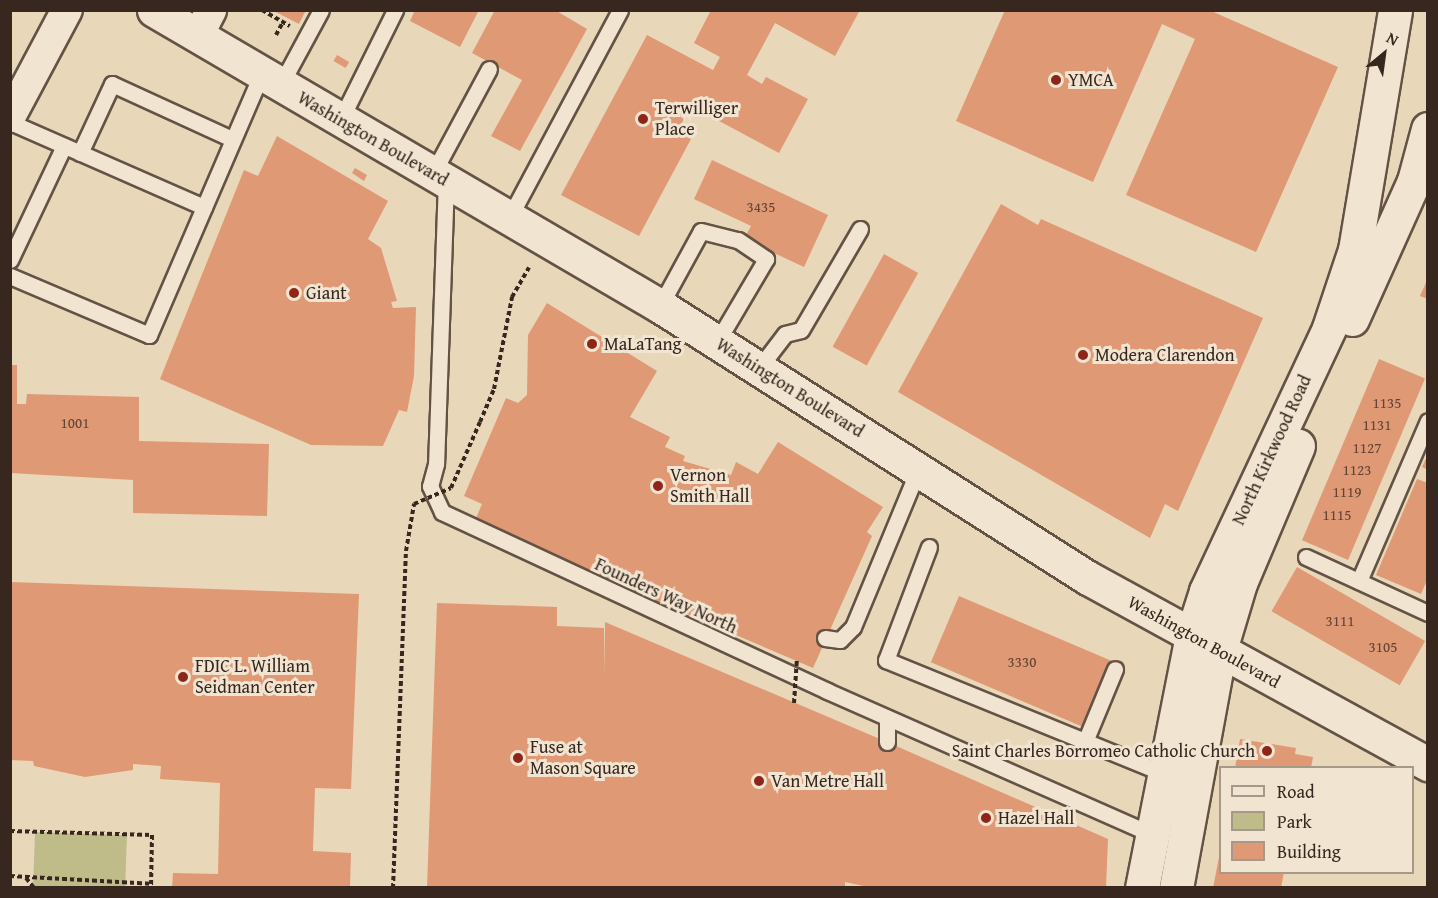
<!DOCTYPE html>
<html>
<head>
<meta charset="utf-8">
<style>
  body { margin:0 }
  #map { position:relative; width:1438px; height:898px; overflow:hidden; background:#e9d7b9; font-family:"Gentium Book Plus",serif }
  div>[style] { position:absolute }
  .green>* { inset:0; background:#bfbc8a; transform-origin:0 0 }
  .building>* { inset:0; background:#e09975; transform-origin:0 0 }
  .path>* { height:4px; margin-top:-2px; transform-origin:0; background:repeating-linear-gradient(90deg,#37271e 0 4.5px,transparent 0 7.5px) }
  .roads { filter:drop-shadow(2px 0 #645345) drop-shadow(-2px 0 #645345) drop-shadow(0 2px #645345) drop-shadow(0 -2px #645345) }
  .service>* { height:15px; margin:-7.5px; padding:0 7.5px; transform-origin:7.5px; border-radius:7.5px; background:#f1e5d2 }
  .minor>* { height:30px; margin:-15px; padding:0 15px; transform-origin:15px; border-radius:15px; background:#f1e5d2 }
  .secondary>* { height:33px; margin:-16.5px; padding:0 16.5px; transform-origin:16.5px; border-radius:16.5px; background:#f1e5d2 }
  .path-bridge>* { height:4px; margin-top:-2px; transform-origin:0; background:repeating-linear-gradient(90deg,#37271e 0 4.5px,transparent 0 7.5px) }
  .dots>* { width:16px; height:16px; translate:-50% -50%; box-sizing:border-box; border:3px solid #f1e5d2; border-radius:50% }
  span { translate:-50% -50%; white-space:nowrap; text-align:center; line-height:1.15; -webkit-text-stroke:6px #f1e5d2; paint-order:stroke }
  .number-label { font-size:15px; color:#614434 }
  .number-label span { -webkit-text-stroke-width:0 }
  .poi-label { font-size:18px; color:#37271e }
  .left { translate:0 -50%; text-align:left }
  .right { translate:-100% -50%; text-align:right }
  .street-label { font-size:18px; color:#37271e }
  .frame { position:absolute; inset:0; border:12px solid #37271e; pointer-events:none }
  .legend { position:absolute; left:1219px; top:766px; width:195px; height:108px; box-sizing:border-box; background:#f1e5d2; border:2px solid #a7998a; margin:0; padding:8px 10px; list-style:none; font-size:18px; color:#37271e }
  .legend li { display:flex; align-items:center; gap:12px; height:30px }
  .legend b { width:30px; border:2px solid #a7998a }
  .north { position:absolute; left:1354px; top:24px; width:60px; height:60px; -webkit-text-stroke:4px #f1e5d2; paint-order:stroke; rotate:29deg; font-size:16px; font-weight:700; line-height:24px; text-align:center; color:#37271e }
  .north::after { content:''; display:block; margin:auto; width:21px; height:27px; background:#37271e; clip-path:polygon(50% 0,100% 100%,50% 72%,0 100%) }
</style>
</head>
<body>
<div id="map">
  <div class="green">
    <i style="left:35px;top:832px;width:92px;height:55px;rotate:2deg"></i>
  </div>
  <div class="building">
    <i style="clip-path:polygon(272px 10px,306px 10px,299px 24px)"></i>
    <i style="clip-path:polygon(415px 10px,479px 10px,460px 47px,410px 21px)"></i>
    <i style="clip-path:polygon(495px 10px,555px 10px,587px 29px,520px 151px,491px 136px,522px 80px,472px 53px)"></i>
    <i style="clip-path:polygon(711px 10px,860px 10px,835px 56px,775px 23px,747px 75px,762px 84px,766px 77px,808px 99px,779px 153px,691px 106px,677px 132px,691px 139px,639px 236px,561px 195px,647px 35px,713px 70px,720px 57px,694px 43px)"></i>
    <i style="clip-path:polygon(1005px 10px,1209px 10px,1338px 67px,1256px 252px,1126px 195px,1195px 39px,1162px 24px,1093px 182px,956px 121px)"></i>
    <i style="left:337px;top:55px;width:14px;height:7px;rotate:30deg"></i>
    <i style="clip-path:polygon(277px 136px,388px 201px,368px 239px,381px 248px,397px 301px,391px 302px,393px 308px,416px 307px,414px 376px,407px 412px,399px 410px,383px 446px,311px 445px,160px 379px,244px 170px,258px 176px)"></i>
    <i style="clip-path:polygon(712px 160px,828px 215px,804px 267px,744px 239px,751px 226px,694px 199px)"></i>
    <i style="clip-path:polygon(355px 168px,367px 175px,364px 181px,352px 173px)"></i>
    <i style="clip-path:polygon(1001px 204px,1038px 225px,1041px 219px,1263px 318px,1178px 511px,1165px 504px,1150px 538px,898px 392px)"></i>
    <i style="left:884px;top:254px;width:39px;height:106px;rotate:29deg"></i>
    <i style="clip-path:polygon(1428px 278px,1428px 299px,1420px 296px)"></i>
    <i style="clip-path:polygon(547px 303px,657px 371px,630px 417px,670px 437px,665px 447px,685px 456px,683px 461px,731px 475px,736px 462px,758px 474px,778px 442px,883px 507px,867px 532px,872px 536px,813px 668px,474px 523px,482px 504px,464px 496px,506px 398px,518px 403px,527px 395px,528px 335px)"></i>
    <i style="left:1379px;top:359px;width:50px;height:197px;rotate:23deg"></i>
    <i style="clip-path:polygon(10px 365px,17px 365px,17px 404px,26px 404px,27px 394px,139px 397px,139px 441px,269px 444px,267px 516px,133px 513px,133px 480px,10px 473px)"></i>
    <i style="clip-path:polygon(1428px 454px,1428px 470px,1422px 467px)"></i>
    <i style="clip-path:polygon(1417px 479px,1428px 483px,1428px 578px,1421px 594px,1376px 575px)"></i>
    <i style="left:1297px;top:567px;width:148px;height:51px;rotate:30deg"></i>
    <i style="clip-path:polygon(10px 582px,359px 594px,351px 789px,315px 788px,313px 851px,351px 853px,350px 888px,172px 888px,173px 873px,218px 874px,220px 783px,160px 779px,161px 766px,133px 764px,133px 770px,85px 777px,34px 766px,33px 761px,10px 760px)"></i>
    <i style="left:959px;top:596px;width:168px;height:72px;rotate:23deg"></i>
    <i style="clip-path:polygon(437px 603px,557px 607px,557px 626px,604px 628px,605px 675px,605px 622px,887px 742px,1108px 839px,1106px 888px,873px 888px,845px 882px,845px 888px,427px 888px)"></i>
    <i style="clip-path:polygon(1240px 739px,1296px 748px,1295px 754px,1313px 757px,1311px 768px,1235px 768px)"></i>
    <i style="clip-path:polygon(1220px 852px,1220px 872px,1284px 872px,1281px 888px,1213px 888px)"></i>
  </div>
  <div class="path">
    <i style="left:262px;top:10px;width:32px;rotate:30deg"></i>
    <i style="left:276px;top:35px;width:15px;rotate:-62deg"></i>
    <i style="left:480px;top:422px;width:36px;rotate:-67deg"></i>
    <i style="left:494px;top:389px;width:94px;rotate:-78.9deg"></i>
    <i style="left:512px;top:297px;width:34px;rotate:-60deg"></i>
    <i style="left:10px;top:831px;width:142px;rotate:1.6deg"></i>
    <i style="left:152px;top:835px;width:53px;rotate:91.1deg"></i>
    <i style="left:10px;top:876px;width:141px;rotate:3.2deg"></i>
    <i style="left:26px;top:878px;width:13px;rotate:51deg"></i>
    <i style="left:393px;top:888px;width:337px;rotate:-87.8deg"></i>
    <i style="left:406px;top:551px;width:48px;rotate:-80.3deg"></i>
  </div>
  <div class="roads">
    <div class="service">
      <i style="left:281px;top:84px;width:84px;rotate:-61.6deg"></i>
      <i style="left:341px;top:119px;width:122px;rotate:-63.6deg"></i>
      <i style="left:10px;top:122px;width:212px;rotate:23.7deg"></i>
      <i style="left:80px;top:153px;width:76px;rotate:-65.1deg"></i>
      <i style="left:112px;top:84px;width:132px;rotate:24.6deg"></i>
      <i style="left:433px;top:173px;width:118px;rotate:-61.7deg"></i>
      <i style="left:446px;top:180px;width:284px;rotate:92deg"></i>
      <i style="left:436px;top:464px;width:23px;rotate:105deg"></i>
      <i style="left:430px;top:486px;width:29px;rotate:65deg"></i>
      <i style="left:442px;top:512px;width:425px;rotate:24.9deg"></i>
      <i style="left:827px;top:691px;width:357px;rotate:23.8deg"></i>
      <i style="left:508px;top:220px;width:238px;rotate:-61.9deg"></i>
      <i style="left:10px;top:260px;width:126px;rotate:-64.7deg"></i>
      <i style="left:10px;top:276px;width:151px;rotate:23deg"></i>
      <i style="left:149px;top:335px;width:285px;rotate:-66.7deg"></i>
      <i style="left:660px;top:306px;width:85px;rotate:-61.3deg"></i>
      <i style="left:701px;top:231px;width:38px;rotate:14deg"></i>
      <i style="left:738px;top:240px;width:34px;rotate:34deg"></i>
      <i style="left:766px;top:259px;width:96px;rotate:120.6deg"></i>
      <i style="left:759px;top:368px;width:43px;rotate:-52.6deg"></i>
      <i style="left:785px;top:334px;width:16px;rotate:-14deg"></i>
      <i style="left:801px;top:330px;width:117px;rotate:-59.7deg"></i>
      <i style="left:929px;top:547px;width:121px;rotate:110.8deg"></i>
      <i style="left:886px;top:660px;width:305px;rotate:22.2deg"></i>
      <i style="left:1306px;top:557px;width:134px;rotate:24.7deg"></i>
      <i style="left:1359px;top:581px;width:174px;rotate:-66.7deg"></i>
      <i style="left:825px;top:638px;width:15px;rotate:8deg"></i>
      <i style="left:840px;top:640px;width:18px;rotate:-45deg"></i>
      <i style="left:853px;top:627px;width:172px;rotate:-67.5deg"></i>
      <i style="left:887px;top:718px;width:24px;rotate:90deg"></i>
      <i style="left:1084px;top:744px;width:81px;rotate:-67.5deg"></i>
    </div>
    <div class="minor">
      <i style="left:198px;top:36px;width:29px;rotate:-63deg"></i>
      <i style="left:10px;top:117px;width:121px;rotate:-62deg"></i>
    </div>
    <div class="secondary">
      <i style="left:154px;top:10px;width:586px;rotate:30.33deg"></i>
      <i style="left:660px;top:306px;width:507px;rotate:32.44deg"></i>
      <i style="left:1088px;top:578px;width:388px;rotate:28.7deg"></i>
      <i style="left:1352px;top:319px;width:151px;rotate:-65.8deg"></i>
      <i style="left:1414px;top:181px;width:54px;rotate:-74.9deg"></i>
      <i style="left:1142px;top:888px;width:258px;rotate:-78.8deg"></i>
      <i style="left:1192px;top:635px;width:46px;rotate:-72.3deg"></i>
      <i style="left:1206px;top:591px;width:290px;rotate:-64.9deg"></i>
      <i style="left:1329px;top:328px;width:82px;rotate:-71.6deg"></i>
      <i style="left:1355px;top:250px;width:243px;rotate:-80.5deg"></i>
      <i style="left:1176px;top:888px;width:239px;rotate:-79.6deg"></i>
      <i style="left:1219px;top:653px;width:73px;rotate:-73.3deg"></i>
      <i style="left:1240px;top:583px;width:149px;rotate:-67.1deg"></i>
    </div>
  </div>
  <div class="path-bridge">
    <i style="left:414px;top:504px;width:40px;rotate:-23.4deg"></i>
    <i style="left:451px;top:488px;width:72px;rotate:-66.3deg"></i>
    <i style="left:794px;top:703px;width:45px;rotate:-86.2deg"></i>
  </div>
  <div class="dots">
    <i style="left:1056px;top:80px;background:#8f2418"></i>
    <i style="left:643px;top:119px;background:#8f2418"></i>
    <i style="left:294px;top:293px;background:#8f2418"></i>
    <i style="left:592px;top:344px;background:#8f2418"></i>
    <i style="left:1083px;top:355px;background:#8f2418"></i>
    <i style="left:658px;top:486px;background:#8f2418"></i>
    <i style="left:183px;top:677px;background:#8f2418"></i>
    <i style="left:1267px;top:751px;background:#8f2418"></i>
    <i style="left:518px;top:758px;background:#8f2418"></i>
    <i style="left:759px;top:781px;background:#8f2418"></i>
    <i style="left:986px;top:818px;background:#8f2418"></i>
  </div>
  <div class="number-label">
    <span style="left:761px;top:207px">3435</span>
    <span style="left:1387px;top:403px">1135</span>
    <span style="left:75px;top:423px">1001</span>
    <span style="left:1377px;top:425px">1131</span>
    <span style="left:1367px;top:448px">1127</span>
    <span style="left:1357px;top:470px">1123</span>
    <span style="left:1347px;top:492px">1119</span>
    <span style="left:1337px;top:515px">1115</span>
    <span style="left:1340px;top:621px">3111</span>
    <span style="left:1383px;top:647px">3105</span>
    <span style="left:1022px;top:662px">3330</span>
  </div>
  <div class="poi-label">
    <span class="left" style="left:1068px;top:80px">YMCA</span>
    <span class="left" style="left:655px;top:119px">Terwilliger<br>Place</span>
    <span class="left" style="left:306px;top:293px">Giant</span>
    <span class="left" style="left:604px;top:344px">MaLaTang</span>
    <span class="left" style="left:1095px;top:355px">Modera Clarendon</span>
    <span class="left" style="left:670px;top:486px">Vernon<br>Smith Hall</span>
    <span class="left" style="left:195px;top:677px">FDIC L. William<br>Seidman Center</span>
    <span class="left" style="left:530px;top:758px">Fuse at<br>Mason Square</span>
    <span class="right" style="left:1255px;top:751px">Saint Charles Borromeo Catholic Church</span>
    <span class="left" style="left:771px;top:781px">Van Metre Hall</span>
    <span class="left" style="left:998px;top:818px">Hazel Hall</span>
  </div>
  <div class="street-label">
    <span style="left:373px;top:139px;rotate:30deg">Washington Boulevard</span>
    <span style="left:790px;top:388px;rotate:32deg">Washington Boulevard</span>
    <span style="left:1272px;top:450px;rotate:-65deg">North Kirkwood Road</span>
    <span style="left:666px;top:596px;rotate:25deg">Founders Way North</span>
    <span style="left:1204px;top:642px;rotate:29deg">Washington Boulevard</span>
  </div>
  <div class="frame"></div>
  <ul class="legend">
  <li><b style="height:8px;background:#f1e5d2"></b>Road</li>
  <li><b style="height:16px;background:#bfbc8a"></b>Park</li>
  <li><b style="height:16px;background:#e09975"></b>Building</li>
  </ul>
  <div class="north">N</div>
</div>
</body>
</html>
